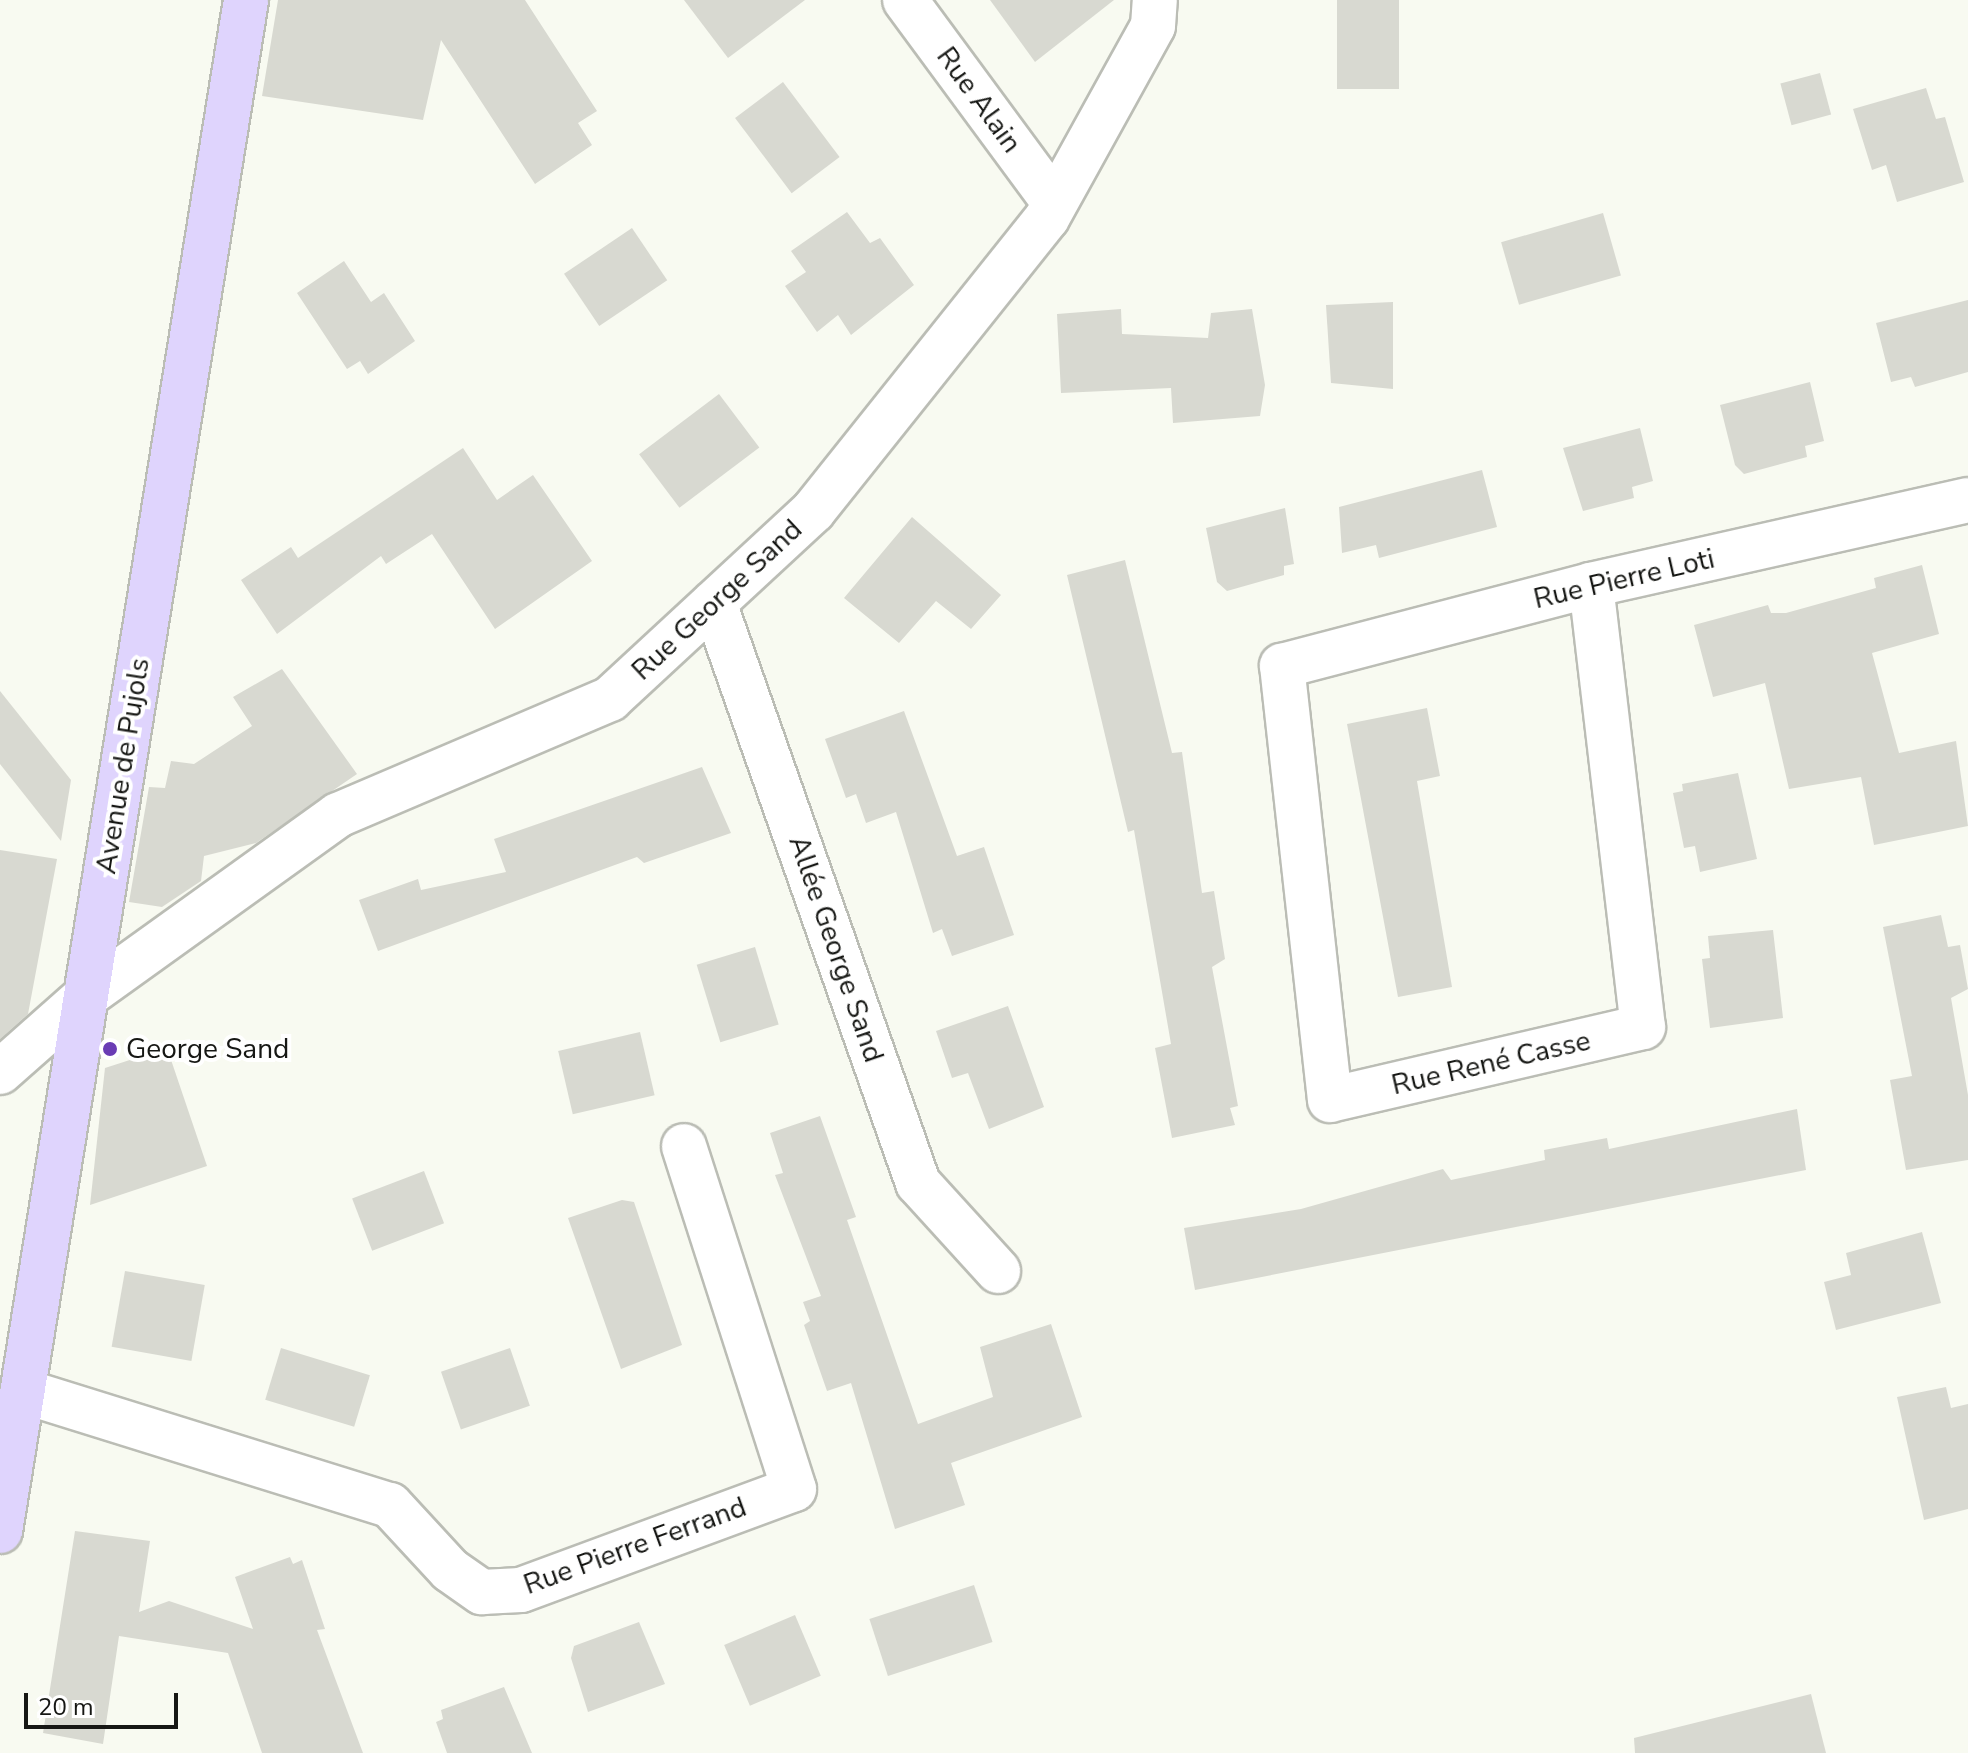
<!DOCTYPE html>
<html>
<head>
<meta charset="utf-8">
<style>
  body { margin:0 }
  #map { position:relative; width:1968px; height:1753px; overflow:hidden; background:#f8faf1; font-family:"Nunito Sans",sans-serif }
  div>[style] { position:absolute }
  .building>* { inset:0; background:#d8d9d1; transform-origin:0 0 }
  .roads { filter:drop-shadow(2px 0 #bbbdb5) drop-shadow(-2px 0 #bbbdb5) drop-shadow(0 2px #bbbdb5) drop-shadow(0 -2px #bbbdb5) }
  .minor>* { height:44px; margin:-22px; padding:0 22px; transform-origin:22px; border-radius:22px; background:#fff }
  .major>* { height:44px; margin:-22px; padding:0 22px; transform-origin:22px; border-radius:22px; background:#dfd4fd }
  .dots>* { width:22px; height:22px; translate:-50% -50%; box-sizing:border-box; border:4px solid #fff; border-radius:50% }
  span { translate:-50% -50%; white-space:nowrap; text-align:center; line-height:1.15; -webkit-text-stroke:8px #fff; paint-order:stroke }
  .street-label { font-size:28px; color:#161714 }
  .poi-label { font-size:28px; color:#161714 }
  .left { translate:0 -50%; text-align:left }
  .scale { position:absolute; left:24px; top:1693px; width:154px; height:36px; box-sizing:border-box; border:4px solid #161714; border-top:0; padding-left:10px; font-size:24px; line-height:28px; white-space:nowrap; color:#161714; -webkit-text-stroke:6px #fff; paint-order:stroke }
</style>
</head>
<body>
<div id="map">
  <div class="building">
    <i style="clip-path:polygon(278px 0,525px 0,597px 111px,578px 123px,592px 145px,535px 184px,441px 40px,423px 120px,262px 96px)"></i>
    <i style="clip-path:polygon(684px 0,805px 0,728px 58px)"></i>
    <i style="clip-path:polygon(990px 0,1114px 0,1035px 62px)"></i>
    <i style="left:1337px;top:0;width:62px;height:89px"></i>
    <i style="left:1820px;top:73px;width:43px;height:41px;rotate:75deg"></i>
    <i style="left:783px;top:82px;width:94px;height:60px;rotate:53deg"></i>
    <i style="clip-path:polygon(1926px 88px,1936px 119px,1945px 117px,1964px 182px,1897px 202px,1886px 165px,1872px 170px,1853px 109px)"></i>
    <i style="clip-path:polygon(847px 212px,870px 243px,880px 238px,914px 285px,851px 335px,838px 315px,817px 332px,785px 286px,806px 272px,791px 251px)"></i>
    <i style="left:1603px;top:213px;width:65px;height:106px;rotate:74deg"></i>
    <i style="left:632px;top:228px;width:63px;height:82px;rotate:56deg"></i>
    <i style="clip-path:polygon(344px 261px,371px 302px,384px 293px,415px 341px,368px 374px,360px 361px,347px 369px,297px 293px)"></i>
    <i style="clip-path:polygon(1968px 300px,1968px 372px,1915px 387px,1911px 377px,1891px 382px,1876px 323px)"></i>
    <i style="clip-path:polygon(1393px 302px,1393px 389px,1331px 383px,1326px 305px)"></i>
    <i style="clip-path:polygon(1121px 309px,1122px 334px,1208px 338px,1211px 313px,1252px 309px,1265px 385px,1260px 416px,1173px 423px,1171px 388px,1061px 393px,1057px 314px)"></i>
    <i style="clip-path:polygon(1810px 382px,1824px 441px,1805px 446px,1807px 457px,1744px 474px,1735px 465px,1720px 405px)"></i>
    <i style="left:719px;top:394px;width:67px;height:100px;rotate:53deg"></i>
    <i style="clip-path:polygon(1640px 428px,1653px 481px,1632px 487px,1634px 498px,1583px 511px,1563px 448px)"></i>
    <i style="clip-path:polygon(463px 448px,497px 500px,533px 475px,592px 561px,495px 629px,432px 534px,386px 564px,381px 556px,277px 634px,241px 580px,291px 547px,298px 558px)"></i>
    <i style="clip-path:polygon(1482px 470px,1497px 527px,1379px 558px,1376px 545px,1342px 553px,1339px 507px)"></i>
    <i style="clip-path:polygon(1285px 508px,1294px 564px,1284px 566px,1284px 575px,1227px 591px,1217px 582px,1206px 528px)"></i>
    <i style="clip-path:polygon(912px 517px,1001px 595px,971px 629px,936px 601px,899px 643px,844px 598px)"></i>
    <i style="clip-path:polygon(1125px 560px,1172px 753px,1182px 752px,1202px 893px,1214px 891px,1225px 959px,1212px 967px,1238px 1106px,1230px 1108px,1235px 1125px,1172px 1138px,1155px 1048px,1171px 1044px,1134px 830px,1128px 832px,1067px 575px)"></i>
    <i style="clip-path:polygon(1922px 565px,1939px 634px,1872px 653px,1899px 753px,1956px 741px,1968px 826px,1874px 845px,1861px 777px,1789px 789px,1765px 683px,1713px 697px,1694px 625px,1768px 605px,1771px 613px,1786px 613px,1876px 588px,1874px 578px)"></i>
    <i style="clip-path:polygon(282px 669px,357px 774px,256px 843px,204px 856px,201px 881px,162px 907px,129px 902px,149px 787px,165px 788px,171px 761px,194px 764px,252px 726px,233px 697px)"></i>
    <i style="clip-path:polygon(0 691px,71px 780px,61px 841px,0 764px)"></i>
    <i style="clip-path:polygon(1427px 708px,1440px 776px,1417px 781px,1452px 987px,1398px 997px,1347px 724px)"></i>
    <i style="clip-path:polygon(904px 711px,957px 856px,984px 847px,1014px 935px,952px 956px,942px 929px,933px 933px,896px 812px,866px 823px,856px 794px,846px 798px,825px 739px)"></i>
    <i style="clip-path:polygon(702px 767px,731px 833px,644px 863px,637px 857px,378px 951px,359px 900px,418px 879px,421px 890px,506px 872px,494px 839px)"></i>
    <i style="clip-path:polygon(1738px 773px,1757px 859px,1700px 872px,1695px 846px,1684px 848px,1673px 793px,1683px 791px,1682px 784px)"></i>
    <i style="clip-path:polygon(0 850px,57px 859px,28px 1014px,0 1039px)"></i>
    <i style="clip-path:polygon(1941px 915px,1948px 947px,1960px 945px,1968px 989px,1951px 998px,1968px 1095px,1968px 1160px,1906px 1170px,1890px 1080px,1912px 1076px,1883px 927px)"></i>
    <i style="clip-path:polygon(1773px 930px,1783px 1018px,1710px 1028px,1702px 959px,1710px 958px,1708px 936px)"></i>
    <i style="left:755px;top:947px;width:81px;height:61px;rotate:73deg"></i>
    <i style="clip-path:polygon(1008px 1006px,1044px 1107px,989px 1129px,968px 1073px,952px 1078px,936px 1031px)"></i>
    <i style="left:640px;top:1032px;width:65px;height:84px;rotate:77deg"></i>
    <i style="clip-path:polygon(167px 1048px,207px 1166px,90px 1205px,105px 1068px)"></i>
    <i style="clip-path:polygon(1797px 1109px,1806px 1170px,1195px 1290px,1184px 1228px,1301px 1209px,1443px 1169px,1451px 1180px,1545px 1160px,1544px 1150px,1607px 1138px,1609px 1149px)"></i>
    <i style="clip-path:polygon(820px 1116px,856px 1217px,847px 1220px,918px 1424px,993px 1397px,980px 1347px,1051px 1324px,1082px 1417px,951px 1463px,965px 1505px,895px 1529px,851px 1383px,827px 1391px,804px 1325px,810px 1321px,803px 1302px,821px 1296px,775px 1175px,783px 1173px,770px 1133px)"></i>
    <i style="left:424px;top:1171px;width:56px;height:77px;rotate:69deg"></i>
    <i style="clip-path:polygon(622px 1200px,634px 1202px,682px 1345px,621px 1369px,568px 1218px)"></i>
    <i style="clip-path:polygon(1922px 1232px,1941px 1303px,1836px 1330px,1824px 1282px,1851px 1275px,1846px 1253px)"></i>
    <i style="left:125px;top:1271px;width:81px;height:77px;rotate:10deg"></i>
    <i style="left:281px;top:1348px;width:93px;height:54px;rotate:17deg"></i>
    <i style="left:510px;top:1348px;width:61px;height:73px;rotate:71deg"></i>
    <i style="clip-path:polygon(1946px 1387px,1951px 1408px,1968px 1404px,1968px 1509px,1924px 1520px,1897px 1397px)"></i>
    <i style="clip-path:polygon(75px 1531px,150px 1541px,139px 1612px,169px 1601px,253px 1629px,235px 1577px,290px 1557px,293px 1564px,302px 1560px,325px 1629px,317px 1630px,363px 1753px,262px 1753px,228px 1653px,119px 1636px,103px 1744px,43px 1733px)"></i>
    <i style="left:974px;top:1585px;width:60px;height:110px;rotate:72deg"></i>
    <i style="left:795px;top:1615px;width:66px;height:77px;rotate:67deg"></i>
    <i style="clip-path:polygon(639px 1622px,665px 1684px,588px 1712px,571px 1658px,574px 1646px)"></i>
    <i style="clip-path:polygon(504px 1687px,532px 1753px,447px 1753px,436px 1722px,443px 1719px,441px 1710px)"></i>
    <i style="clip-path:polygon(1811px 1694px,1826px 1753px,1635px 1753px,1634px 1738px)"></i>
  </div>
  <div class="roads">
    <div class="minor">
      <i style="left:905px;top:0;width:250px;rotate:53.6deg"></i>
      <i style="left:1591px;top:585px;width:445px;rotate:83.3deg"></i>
      <i style="left:1643px;top:1027px;width:321px;rotate:166.9deg"></i>
      <i style="left:1330px;top:1100px;width:437px;rotate:-96.3deg"></i>
      <i style="left:1282px;top:666px;width:319px;rotate:-14.7deg"></i>
      <i style="left:1591px;top:585px;width:386px;rotate:-12.7deg"></i>
      <i style="left:714px;top:603px;width:615px;rotate:70.62deg"></i>
      <i style="left:918px;top:1183px;width:119px;rotate:47.7deg"></i>
      <i style="left:0;top:1072px;width:115px;rotate:-41.5deg"></i>
      <i style="left:86px;top:996px;width:310px;rotate:-35.7deg"></i>
      <i style="left:338px;top:815px;width:296px;rotate:-23.1deg"></i>
      <i style="left:610px;top:699px;width:277px;rotate:-42.8deg"></i>
      <i style="left:813px;top:511px;width:375px;rotate:-51.4deg"></i>
      <i style="left:1047px;top:218px;width:219px;rotate:-61.1deg"></i>
      <i style="left:1153px;top:26px;width:26px;rotate:-86deg"></i>
      <i style="left:23px;top:1391px;width:384px;rotate:17.3deg"></i>
      <i style="left:390px;top:1505px;width:88px;rotate:47.3deg"></i>
      <i style="left:450px;top:1570px;width:39px;rotate:35deg"></i>
      <i style="left:482px;top:1592px;width:39px;rotate:-3deg"></i>
      <i style="left:521px;top:1590px;width:291px;rotate:-20.3deg"></i>
      <i style="left:794px;top:1489px;width:360px;rotate:-107.8deg"></i>
    </div>
    <div class="major">
      <i style="left:0;top:1531px;width:1551px;rotate:-80.87deg"></i>
    </div>
  </div>
  <div class="dots">
    <i style="left:110px;top:1049px;background:#6a3cb4"></i>
  </div>
  <div class="street-label">
    <span style="left:979px;top:100px;rotate:54deg">Rue Alain</span>
    <span style="left:1624px;top:579px;rotate:-13deg">Rue Pierre Loti</span>
    <span style="left:717px;top:600px;rotate:-43deg">Rue George Sand</span>
    <span style="left:123px;top:766px;rotate:-81deg">Avenue de Pujols</span>
    <span style="left:836px;top:949px;rotate:71deg">Allée George Sand</span>
    <span style="left:1491px;top:1063px;rotate:-13deg">Rue René Casse</span>
    <span style="left:635px;top:1546px;rotate:-20deg">Rue Pierre Ferrand</span>
  </div>
  <div class="poi-label">
    <span class="left" style="left:126px;top:1049px">George Sand</span>
  </div>
  <div class="scale">20 m</div>
</div>
</body>
</html>
